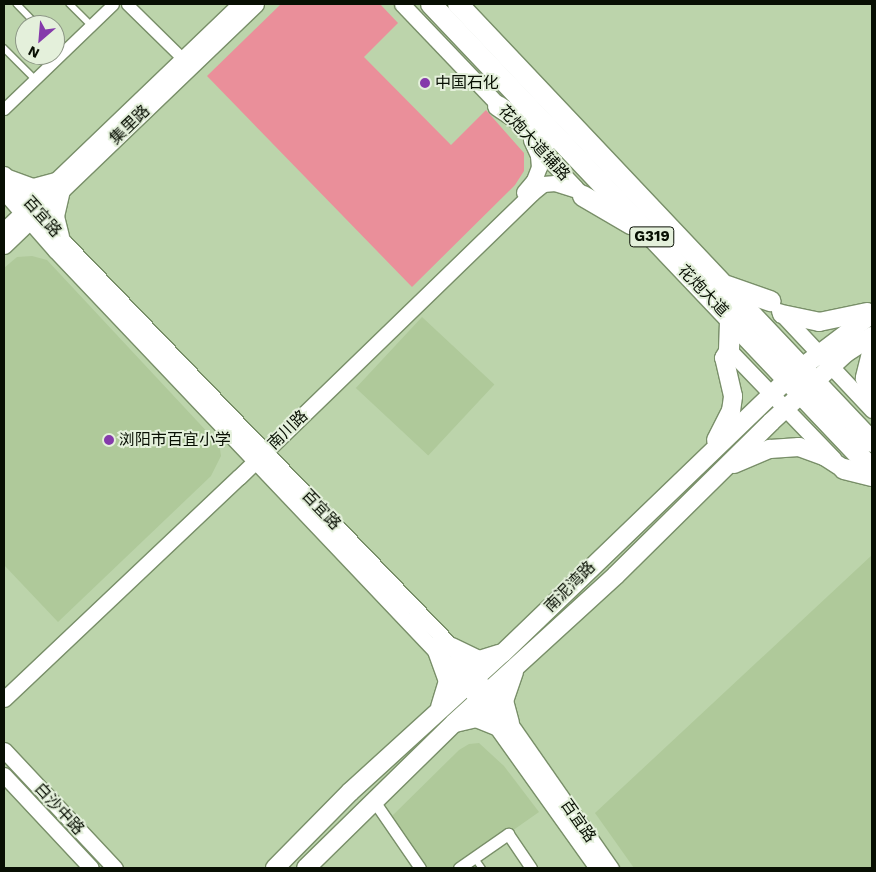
<!DOCTYPE html>
<html>
<head>
<meta charset="utf-8">
<style>
  body { margin:0 }
  #map { position:relative; width:876px; height:872px; overflow:hidden; background:#bcd4ab; font-family:"Work Sans","Noto Sans SC",sans-serif }
  div>[style] { position:absolute }
  .built>* { inset:0; background:#afc99a; transform-origin:0 0 }
  .green>* { inset:0; background:#ea8f9a }
  .roads { filter:drop-shadow(1px 0 #798f69) drop-shadow(-1px 0 #798f69) drop-shadow(0 1px #798f69) drop-shadow(0 -1px #798f69) }
  .lane>* { height:5.5px; margin:-2.75px; padding:0 2.75px; transform-origin:2.75px; border-radius:2.75px; background:#fff }
  .street>* { height:11px; margin:-5.5px; padding:0 5.5px; transform-origin:5.5px; border-radius:5.5px; background:#fff }
  .secondary>* { height:15px; margin:-7.5px; padding:0 7.5px; transform-origin:7.5px; border-radius:7.5px; background:#fff }
  .primary>* { height:18px; margin:-9px; padding:0 9px; transform-origin:9px; border-radius:9px; background:#fff }
  .highway>* { height:20px; margin:-10px; padding:0 10px; transform-origin:10px; border-radius:10px; background:#fff }
  .dots>* { width:14px; height:14px; translate:-50% -50%; box-sizing:border-box; border:2px solid #e4f0db; border-radius:50% }
  span { translate:-50% -50%; white-space:nowrap; text-align:center; line-height:1.15; -webkit-text-stroke:4px #e4f0db; paint-order:stroke }
  .shield-label span { padding:1px 4px; background:#e4f0db; border:1px solid; border-radius:4px; -webkit-text-stroke-width:0 }
  .shield-label { font-size:15px; color:#080f03; font-weight:700 }
  .poi-label { font-size:16px; color:#080f03 }
  .left { translate:0 -50%; text-align:left }
  .street-label { font-size:16px; color:#080f03 }
  .frame { position:absolute; inset:0; border:5px solid #080f03; pointer-events:none }
  .north { position:absolute; left:15px; top:15px; width:50px; height:50px; box-sizing:border-box; background:#e4f0db; border:1px solid #8c9685; border-radius:50%; rotate:207deg; font-size:14px; font-weight:700; line-height:20px; text-align:center; color:#080f03 }
  .north::after { content:''; display:block; margin:auto; width:18px; height:22px; background:#853aab; clip-path:polygon(50% 0,100% 100%,50% 72%,0 100%) }
</style>
</head>
<body>
<div id="map">
  <div class="built">
    <i style="clip-path:polygon(32px 256px,47px 260px,212px 437px,220px 449px,221px 456px,211px 476px,58px 622px,4px 565px,4px 268px,17px 257px)"></i>
    <i style="left:422px;top:317px;width:99px;height:97px;rotate:43deg"></i>
    <i style="clip-path:polygon(872px 555px,872px 868px,634px 868px,595px 813px)"></i>
    <i style="clip-path:polygon(479px 743px,504px 766px,539px 812px,459px 868px,420px 868px,388px 820px,459px 750px,469px 744px)"></i>
  </div>
  <div class="green">
    <i style="clip-path:polygon(281px 4px,380px 4px,398px 23px,364px 57px,451px 145px,486px 110px,524px 153px,524px 171px,515px 185px,412px 287px,207px 76px)"></i>
  </div>
  <div class="roads">
    <div class="lane">
      <i style="left:17px;top:4px;width:29px;rotate:46deg"></i>
      <i style="left:70px;top:4px;width:30px;rotate:45deg"></i>
      <i style="left:55px;top:43px;width:12px;rotate:48deg"></i>
      <i style="left:4px;top:48px;width:44px;rotate:45deg"></i>
      <i style="left:475px;top:858px;width:12px;rotate:55deg"></i>
    </div>
    <div class="street">
      <i style="left:127px;top:4px;width:78px;rotate:44.5deg"></i>
      <i style="left:4px;top:109px;width:151px;rotate:-43.9deg"></i>
      <i style="left:374px;top:801px;width:81px;rotate:55.5deg"></i>
      <i style="left:459px;top:868px;width:60px;rotate:-34.8deg"></i>
      <i style="left:508px;top:834px;width:41px;rotate:55.9deg"></i>
    </div>
    <div class="secondary">
      <i style="left:402px;top:4px;width:151px;rotate:46.3deg"></i>
      <i style="left:535px;top:145px;width:59px;rotate:46.4deg"></i>
      <i style="left:4px;top:174px;width:91px;rotate:48.6deg"></i>
      <i style="left:64px;top:242px;width:561px;rotate:46.23deg"></i>
      <i style="left:452px;top:647px;width:58px;rotate:51.3deg"></i>
      <i style="left:488px;top:692px;width:215px;rotate:55.1deg"></i>
      <i style="left:8px;top:177px;width:27px;rotate:20deg"></i>
      <i style="left:33px;top:186px;width:23px;rotate:-15deg"></i>
      <i style="left:4px;top:192px;width:77px;rotate:48.7deg"></i>
      <i style="left:55px;top:250px;width:593px;rotate:46.5deg"></i>
      <i style="left:463px;top:680px;width:231px;rotate:54.5deg"></i>
      <i style="left:524px;top:192px;width:16px;rotate:-50deg"></i>
      <i style="left:534px;top:180px;width:14px;rotate:-69deg"></i>
      <i style="left:539px;top:167px;width:12px;rotate:-95deg"></i>
      <i style="left:538px;top:155px;width:17px;rotate:-115deg"></i>
      <i style="left:4px;top:230px;width:327px;rotate:-43.8deg"></i>
      <i style="left:61px;top:236px;width:21px;rotate:-104deg"></i>
      <i style="left:56px;top:216px;width:26px;rotate:-77deg"></i>
      <i style="left:4px;top:246px;width:349px;rotate:-43.8deg"></i>
      <i style="left:779px;top:311px;width:136px;rotate:46.8deg"></i>
      <i style="left:729px;top:350px;width:151px;rotate:46.1deg"></i>
      <i style="left:4px;top:699px;width:323px;rotate:-43.4deg"></i>
      <i style="left:239px;top:477px;width:408px;rotate:-44.1deg"></i>
      <i style="left:532px;top:193px;width:14px;rotate:-39deg"></i>
      <i style="left:543px;top:184px;width:12px;rotate:-5deg"></i>
      <i style="left:555px;top:183px;width:25px;rotate:18deg"></i>
      <i style="left:4px;top:750px;width:162px;rotate:46.8deg"></i>
      <i style="left:4px;top:775px;width:127px;rotate:46.9deg"></i>
    </div>
    <div class="primary">
      <i style="left:782px;top:314px;width:38px;rotate:12deg"></i>
      <i style="left:819px;top:322px;width:49px;rotate:-11.8deg"></i>
      <i style="left:872px;top:349px;width:30px;rotate:104deg"></i>
      <i style="left:865px;top:378px;width:26px;rotate:74deg"></i>
      <i style="left:716px;top:440px;width:33px;rotate:-63deg"></i>
      <i style="left:731px;top:411px;width:15px;rotate:-82deg"></i>
      <i style="left:733px;top:396px;width:39px;rotate:-103deg"></i>
      <i style="left:724px;top:358px;width:9px;rotate:-58deg"></i>
      <i style="left:734px;top:464px;width:39px;rotate:-23deg"></i>
      <i style="left:770px;top:449px;width:29px;rotate:-4deg"></i>
      <i style="left:799px;top:447px;width:27px;rotate:20deg"></i>
      <i style="left:824px;top:456px;width:24px;rotate:33deg"></i>
      <i style="left:452px;top:647px;width:30px;rotate:26deg"></i>
      <i style="left:479px;top:660px;width:21px;rotate:-17deg"></i>
      <i style="left:437px;top:651px;width:32px;rotate:70deg"></i>
      <i style="left:448px;top:681px;width:27px;rotate:107deg"></i>
      <i style="left:455px;top:723px;width:22px;rotate:-13deg"></i>
      <i style="left:476px;top:718px;width:22px;rotate:22deg"></i>
      <i style="left:510px;top:723px;width:23px;rotate:-105deg"></i>
      <i style="left:504px;top:701px;width:31px;rotate:-71deg"></i>
      <i style="left:275px;top:868px;width:107px;rotate:-45.4deg"></i>
      <i style="left:350px;top:792px;width:207px;rotate:-42.3deg"></i>
      <i style="left:503px;top:653px;width:402px;rotate:-43.9deg"></i>
      <i style="left:793px;top:374px;width:99px;rotate:-37.2deg"></i>
      <i style="left:306px;top:868px;width:207px;rotate:-44.4deg"></i>
      <i style="left:454px;top:723px;width:219px;rotate:-42.4deg"></i>
      <i style="left:616px;top:575px;width:218px;rotate:-44.6deg"></i>
      <i style="left:771px;top:422px;width:102px;rotate:-42.6deg"></i>
      <i style="left:846px;top:353px;width:31px;rotate:-33deg"></i>
    </div>
    <div class="highway">
      <i style="left:431px;top:4px;width:641px;rotate:46.52deg"></i>
      <i style="left:458px;top:4px;width:603px;rotate:46.61deg"></i>
      <i style="left:498px;top:106px;width:61px;rotate:33.7deg"></i>
      <i style="left:583px;top:196px;width:56px;rotate:30.3deg"></i>
      <i style="left:727px;top:286px;width:46px;rotate:19.2deg"></i>
      <i style="left:729px;top:350px;width:31px;rotate:-88deg"></i>
      <i style="left:844px;top:469px;width:29px;rotate:14deg"></i>
    </div>
  </div>
  <div class="dots">
    <i style="left:425px;top:83px;background:#853aab"></i>
    <i style="left:109px;top:440px;background:#853aab"></i>
  </div>
  <div class="shield-label">
    <span style="left:652px;top:237px">G319</span>
  </div>
  <div class="poi-label">
    <span class="left" style="left:435px;top:83px">中国石化</span>
    <span class="left" style="left:119px;top:440px">浏阳市百宜小学</span>
  </div>
  <div class="street-label">
    <span style="left:130px;top:125px;rotate:-44deg">集里路</span>
    <span style="left:534px;top:143px;rotate:47deg">花炮大道辅路</span>
    <span style="left:42px;top:217px;rotate:48deg">百宜路</span>
    <span style="left:703px;top:291px;rotate:46deg">花炮大道</span>
    <span style="left:288px;top:430px;rotate:-44deg">南川路</span>
    <span style="left:321px;top:510px;rotate:46deg">百宜路</span>
    <span style="left:570px;top:587px;rotate:-45deg">南泥湾路</span>
    <span style="left:59px;top:809px;rotate:47deg">白沙中路</span>
    <span style="left:578px;top:821px;rotate:55deg">百宜路</span>
  </div>
  <div class="frame"></div>
  <div class="north">N</div>
</div>
</body>
</html>
